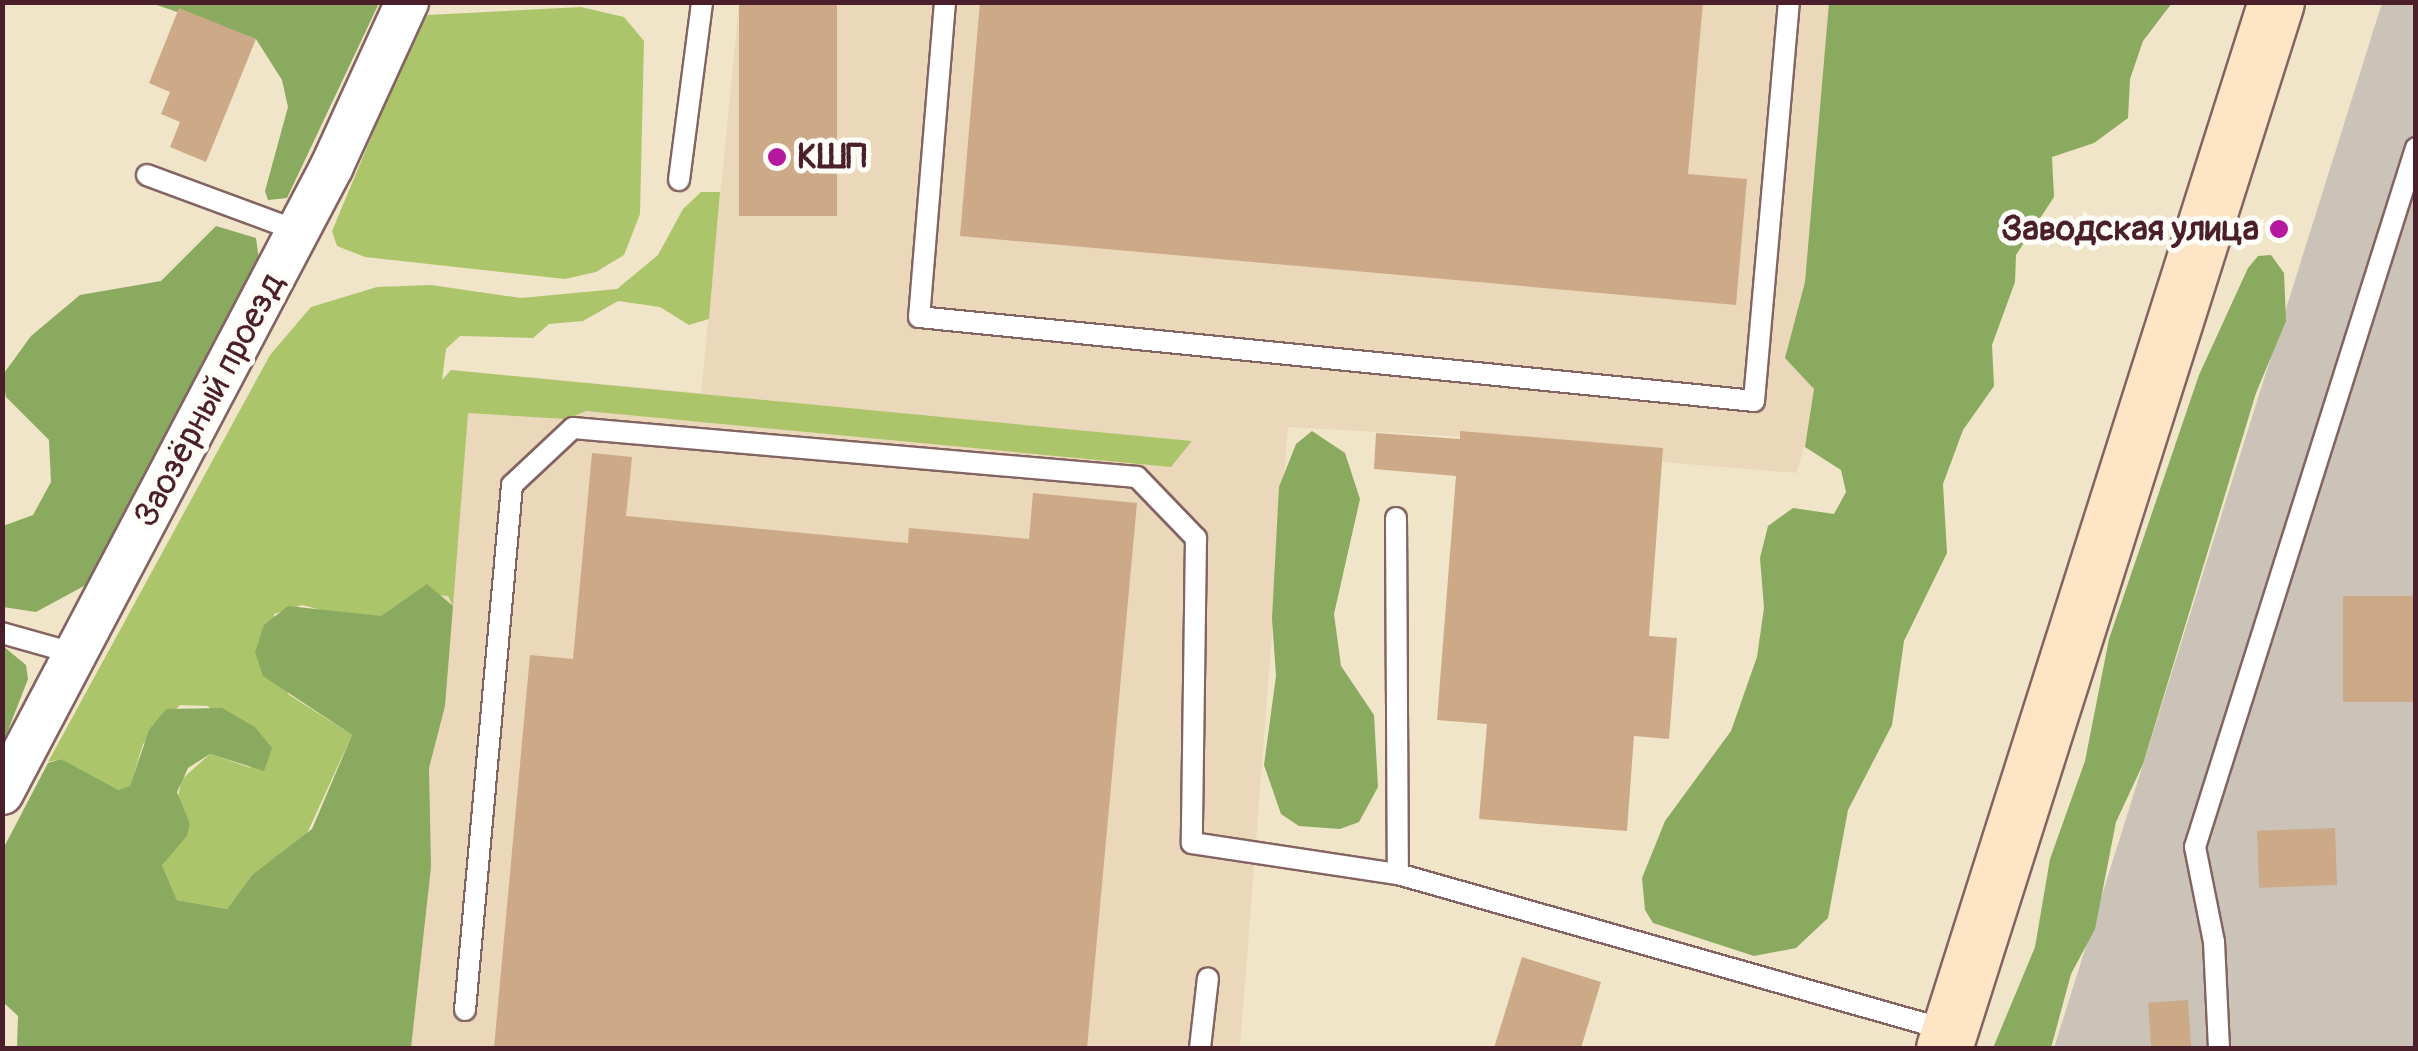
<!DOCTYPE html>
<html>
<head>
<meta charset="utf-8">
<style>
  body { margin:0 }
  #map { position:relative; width:2418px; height:1051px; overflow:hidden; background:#f0e5c8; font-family:Pangolin,sans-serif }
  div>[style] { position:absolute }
  .built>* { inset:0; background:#ebd8ba }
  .industrial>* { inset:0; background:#cbc3b8 }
  .green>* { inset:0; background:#acc56b }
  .forest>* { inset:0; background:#89aa5f }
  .building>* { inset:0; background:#ca8; transform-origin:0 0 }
  .roads { filter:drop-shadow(2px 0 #846462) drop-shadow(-2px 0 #846462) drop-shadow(0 2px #846462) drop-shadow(0 -2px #846462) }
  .lane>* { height:20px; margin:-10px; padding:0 10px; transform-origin:10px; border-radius:10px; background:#fff }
  .street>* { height:42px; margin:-21px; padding:0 21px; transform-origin:21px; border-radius:21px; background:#fff }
  .secondary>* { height:55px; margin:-27.5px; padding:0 27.5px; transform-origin:27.5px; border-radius:27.5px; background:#fee5c5 }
  .dots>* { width:28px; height:28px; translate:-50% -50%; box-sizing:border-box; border:5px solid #fdfcf7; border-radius:50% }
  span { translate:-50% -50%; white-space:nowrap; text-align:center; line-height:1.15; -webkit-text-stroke:10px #fdfcf7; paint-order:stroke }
  .poi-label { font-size:35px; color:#4a1f2b; font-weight:700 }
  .left { translate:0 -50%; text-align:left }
  .right { translate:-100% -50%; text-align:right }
  .street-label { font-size:35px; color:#4a1f2b }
  .frame { position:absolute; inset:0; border:5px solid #4a1f2b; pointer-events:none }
</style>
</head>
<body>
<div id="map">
  <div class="built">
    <i style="clip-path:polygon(739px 3px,1943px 3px,1796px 473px,1662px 462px,1662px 448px,1288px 427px,1240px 1048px,390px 1048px,451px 370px,701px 393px)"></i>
  </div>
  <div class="industrial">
    <i style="clip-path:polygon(2382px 3px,2415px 3px,2415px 1048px,2054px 1048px)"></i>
  </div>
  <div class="green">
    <i style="clip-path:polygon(581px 7px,624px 17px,644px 41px,640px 214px,624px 255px,596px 272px,565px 279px,365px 257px,337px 246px,332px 231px,416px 30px,428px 15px)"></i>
    <i style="clip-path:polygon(701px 192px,720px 192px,709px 319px,689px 325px,660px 307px,618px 301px,583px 321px,549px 324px,533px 338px,460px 336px,446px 349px,442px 380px,451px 370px,1192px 441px,1171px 467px,586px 411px,567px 419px,468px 413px,453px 606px,448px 596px,415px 593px,381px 616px,353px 618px,302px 605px,274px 614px,288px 694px,352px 735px,304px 840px,252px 875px,227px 909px,177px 900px,162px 865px,190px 824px,177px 805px,181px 780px,210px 754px,251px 768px,208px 706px,180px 705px,143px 744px,130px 787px,117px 790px,92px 780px,61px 759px,48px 762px,270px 355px,311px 307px,377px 287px,431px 285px,521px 298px,617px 289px,658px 255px,683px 209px)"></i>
  </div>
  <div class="forest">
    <i style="clip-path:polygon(151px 3px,379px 3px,287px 198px,268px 200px,265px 191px,288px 107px,282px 80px,256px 39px)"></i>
    <i style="clip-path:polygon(1829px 3px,2172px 3px,2143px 41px,2130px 79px,2128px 118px,2094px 143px,2052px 157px,2054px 197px,2016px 255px,2015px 282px,1992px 345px,1994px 386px,1963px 430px,1943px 484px,1947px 553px,1904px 641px,1892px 725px,1848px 810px,1828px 918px,1796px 948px,1754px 956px,1653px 923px,1645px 910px,1642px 878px,1665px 821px,1731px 731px,1757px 657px,1764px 608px,1760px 558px,1768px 526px,1793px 508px,1834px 514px,1846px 492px,1841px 470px,1805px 447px,1814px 389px,1785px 358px,1805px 282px)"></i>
    <i style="clip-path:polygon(216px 226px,256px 238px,259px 260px,95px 580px,36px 612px,3px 607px,3px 526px,33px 515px,51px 482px,49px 440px,6px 397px,2px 376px,31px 336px,80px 295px,161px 281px)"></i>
    <i style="clip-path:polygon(2271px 255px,2284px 273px,2286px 321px,2256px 393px,2143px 764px,2116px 822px,2095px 929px,2071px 974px,2051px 1048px,1993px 1048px,2035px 947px,2050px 859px,2085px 761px,2109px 639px,2199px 375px,2248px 268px,2258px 256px)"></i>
    <i style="clip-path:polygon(1312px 431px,1345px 453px,1360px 499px,1334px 614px,1341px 666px,1374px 715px,1378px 787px,1359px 822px,1340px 829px,1299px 826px,1281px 814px,1264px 765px,1276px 676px,1272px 619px,1279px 487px,1296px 444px)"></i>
    <i style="clip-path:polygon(427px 584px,453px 606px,445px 706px,429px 768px,431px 867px,411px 1048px,17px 1048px,18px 1016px,3px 1002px,3px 849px,48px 763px,61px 759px,118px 790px,130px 786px,149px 730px,166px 709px,222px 708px,255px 727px,272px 748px,264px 771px,210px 754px,188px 768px,177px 792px,190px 824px,187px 836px,162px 865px,177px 900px,227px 909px,252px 875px,312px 829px,352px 735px,263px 676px,255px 652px,264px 625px,288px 606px,381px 616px)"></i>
    <i style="clip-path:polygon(3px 646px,26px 665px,28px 679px,3px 743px)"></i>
  </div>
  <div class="building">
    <i style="left:739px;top:2px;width:98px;height:214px"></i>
    <i style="clip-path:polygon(980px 2px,1703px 2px,1688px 174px,1747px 179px,1736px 305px,960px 236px)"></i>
    <i style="clip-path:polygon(179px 8px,256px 39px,206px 162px,170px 147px,180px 122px,161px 114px,170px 92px,149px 83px)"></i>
    <i style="clip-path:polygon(1460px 431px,1663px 448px,1649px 636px,1677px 638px,1669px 739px,1634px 736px,1627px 831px,1479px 819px,1487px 724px,1437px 720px,1456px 476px,1374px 469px,1376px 433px,1460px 439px)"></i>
    <i style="clip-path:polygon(592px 453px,632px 457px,626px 516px,908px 543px,909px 528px,1029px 539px,1033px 493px,1137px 503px,1087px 1048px,494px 1048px,530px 655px,573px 659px)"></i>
    <i style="left:2416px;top:596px;width:106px;height:73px;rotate:90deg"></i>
    <i style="left:2335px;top:828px;width:57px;height:78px;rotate:88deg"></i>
    <i style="clip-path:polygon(1522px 957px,1601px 982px,1581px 1048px,1494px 1048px)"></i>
    <i style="left:2188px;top:1000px;width:48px;height:40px;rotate:86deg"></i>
  </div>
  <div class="roads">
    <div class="lane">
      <i style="left:945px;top:2px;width:316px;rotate:94.7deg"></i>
      <i style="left:919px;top:317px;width:839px;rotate:5.74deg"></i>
      <i style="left:1754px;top:401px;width:401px;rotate:-85deg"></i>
      <i style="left:147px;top:175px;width:161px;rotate:20.3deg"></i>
      <i style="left:679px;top:180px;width:179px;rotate:-82.6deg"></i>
      <i style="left:1396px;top:518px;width:356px;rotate:89.7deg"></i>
      <i style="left:2px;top:633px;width:77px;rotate:15.8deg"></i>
      <i style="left:465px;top:1010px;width:527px;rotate:-84.88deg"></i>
      <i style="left:512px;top:485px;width:83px;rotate:-43.1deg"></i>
      <i style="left:573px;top:428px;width:566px;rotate:4.97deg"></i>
      <i style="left:1137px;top:477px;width:85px;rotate:46deg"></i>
      <i style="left:1196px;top:538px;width:305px;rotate:90.8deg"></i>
      <i style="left:1192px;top:843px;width:208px;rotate:8.6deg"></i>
      <i style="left:1398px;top:874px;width:571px;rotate:15.86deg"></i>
      <i style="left:1200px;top:1048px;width:70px;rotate:-83.5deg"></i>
      <i style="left:2219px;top:1048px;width:106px;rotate:-92.7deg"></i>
      <i style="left:2214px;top:942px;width:97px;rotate:-101.3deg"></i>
      <i style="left:2195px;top:847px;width:733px;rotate:-72.45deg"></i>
    </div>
    <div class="street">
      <i style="left:2px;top:793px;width:709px;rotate:-62.24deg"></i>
      <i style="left:332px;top:166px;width:180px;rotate:-65.4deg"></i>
    </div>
    <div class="secondary">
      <i style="left:1944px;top:1048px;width:1097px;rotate:-72.39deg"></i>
    </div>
  </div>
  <div class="dots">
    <i style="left:777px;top:157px;background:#b5179e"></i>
    <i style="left:2279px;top:229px;background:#b5179e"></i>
  </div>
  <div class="poi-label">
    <span class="left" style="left:797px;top:157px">КШП</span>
    <span class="right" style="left:2259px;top:229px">Заводская улица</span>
  </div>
  <div class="street-label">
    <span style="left:209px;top:400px;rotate:-62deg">Заозёрный проезд</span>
  </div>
  <div class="frame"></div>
</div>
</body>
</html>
